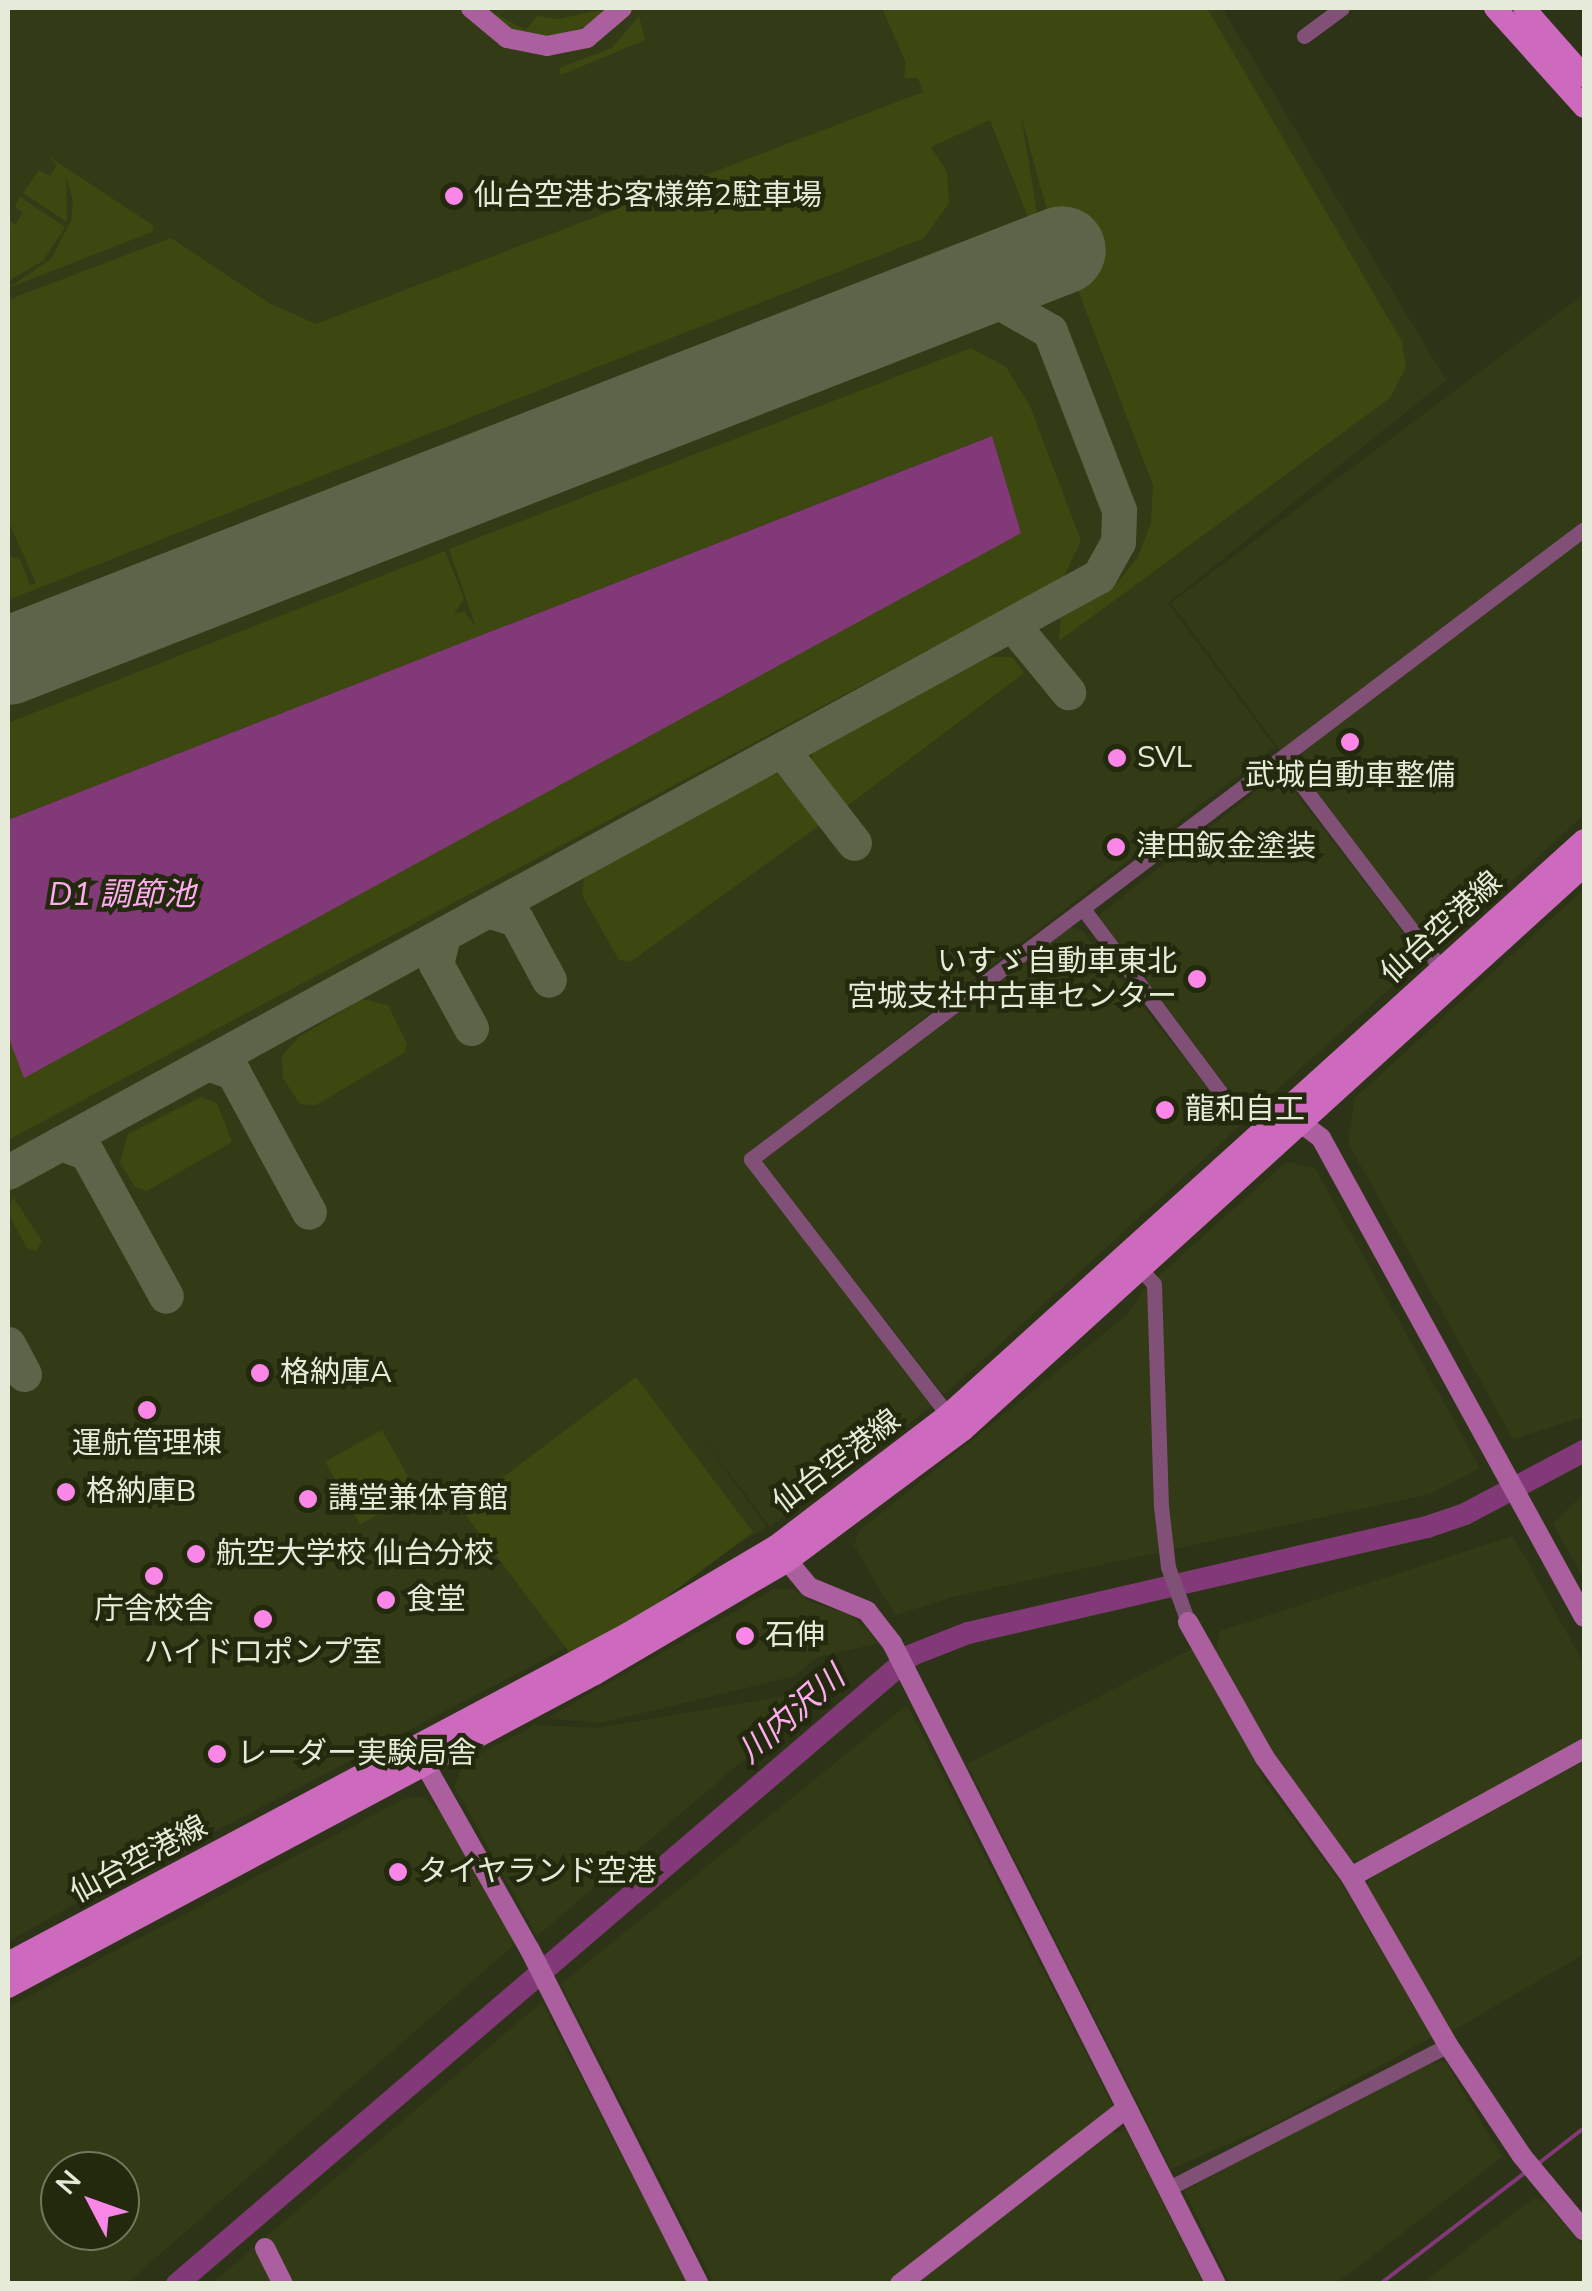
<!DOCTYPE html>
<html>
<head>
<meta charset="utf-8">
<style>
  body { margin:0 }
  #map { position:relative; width:1592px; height:2291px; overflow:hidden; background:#2d3317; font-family:"Nunito Sans","Noto Sans JP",sans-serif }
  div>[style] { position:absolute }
  .built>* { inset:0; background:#323b16 }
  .green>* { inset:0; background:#3d4811; transform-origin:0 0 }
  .water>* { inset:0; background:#823977 }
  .stream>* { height:4px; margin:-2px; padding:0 2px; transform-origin:2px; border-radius:2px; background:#823977 }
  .river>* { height:22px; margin:-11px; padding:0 11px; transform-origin:11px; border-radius:11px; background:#823977 }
  .taxiway>* { height:35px; margin:-17.5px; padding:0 17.5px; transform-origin:17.5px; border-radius:17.5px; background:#5e644a }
  .runway>* { height:88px; margin:-44px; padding:0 44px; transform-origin:44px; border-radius:44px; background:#5e644a }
  .street>* { height:15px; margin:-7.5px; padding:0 7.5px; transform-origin:7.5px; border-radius:7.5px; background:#805077 }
  .secondary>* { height:20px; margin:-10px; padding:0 10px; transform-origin:10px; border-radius:10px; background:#ab5f9f }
  .primary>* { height:22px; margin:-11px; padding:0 11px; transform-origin:11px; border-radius:11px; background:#cd6abd }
  .dots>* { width:28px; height:28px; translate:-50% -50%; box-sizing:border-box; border:5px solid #23290d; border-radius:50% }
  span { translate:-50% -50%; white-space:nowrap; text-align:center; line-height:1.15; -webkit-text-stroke:9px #23290d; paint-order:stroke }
  .poi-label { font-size:30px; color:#e5ead9 }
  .left { translate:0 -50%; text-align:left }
  .right { translate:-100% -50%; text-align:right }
  .street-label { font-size:30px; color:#e5ead9 }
  .water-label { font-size:32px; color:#feacef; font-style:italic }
  .frame { position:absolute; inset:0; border:10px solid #e5ead9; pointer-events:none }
  .north { position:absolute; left:40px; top:2151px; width:100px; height:100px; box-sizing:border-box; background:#23290d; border:2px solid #71765f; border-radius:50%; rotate:311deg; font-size:28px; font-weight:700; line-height:40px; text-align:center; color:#e5ead9 }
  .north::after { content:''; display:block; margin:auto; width:35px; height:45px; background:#fa87e7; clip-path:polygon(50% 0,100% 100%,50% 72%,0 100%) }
</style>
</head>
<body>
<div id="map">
  <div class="built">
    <i style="clip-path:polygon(8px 8px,1222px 8px,1446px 380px,1168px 603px,1275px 747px,744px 1157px,932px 1406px,770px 1527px,698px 1432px,767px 1527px,562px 1650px,216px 1831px,169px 1850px,8px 1942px)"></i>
    <i style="clip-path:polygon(1584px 294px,1584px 520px,1281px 751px,1171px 603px)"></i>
    <i style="clip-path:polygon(1584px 536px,1584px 815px,1434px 952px,1290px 761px)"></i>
    <i style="clip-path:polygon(1280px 772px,1423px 959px,1264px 1101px,1230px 1092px,1098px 916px)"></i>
    <i style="clip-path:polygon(1584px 889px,1584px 1417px,1513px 1439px,1348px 1143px,1355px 1098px)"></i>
    <i style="clip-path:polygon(1071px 927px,1082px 930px,1239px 1127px,944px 1395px,761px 1161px)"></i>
    <i style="clip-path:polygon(1286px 1162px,1315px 1168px,1480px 1468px,1430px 1494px,956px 1596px,895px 1615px,854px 1545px,859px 1531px,1127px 1315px,1143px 1290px)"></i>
    <i style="clip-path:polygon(1584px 1493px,1584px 1579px,1553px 1524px)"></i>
    <i style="clip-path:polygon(1513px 1536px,1584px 1664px,1584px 1737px,1362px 1861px,1348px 1860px,1273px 1755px,1216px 1652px,1220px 1631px)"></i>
    <i style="clip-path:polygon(774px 1589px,793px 1589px,810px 1602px,852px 1615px,879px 1643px,816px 1658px,795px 1676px,668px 1707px,599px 1723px,547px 1718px)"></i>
    <i style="clip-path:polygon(1192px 1649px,1223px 1696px,1264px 1780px,1341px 1883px,1432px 2037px,1275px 2124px,1171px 2169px,967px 1764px)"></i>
    <i style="clip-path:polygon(796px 1694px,808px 1705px,537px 1936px,454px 1786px,465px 1762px,535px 1725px,599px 1728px)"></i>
    <i style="clip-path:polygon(907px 1705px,1113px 2106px,891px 2283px,714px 2283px,561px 1984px)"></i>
    <i style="clip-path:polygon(1584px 1761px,1584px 1954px,1451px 2032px,1367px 1887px,1369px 1879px)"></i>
    <i style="clip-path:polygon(evenodd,423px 1796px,443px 1815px,516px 1943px,127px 2283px,8px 2284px,8px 2007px,404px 1799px,423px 1796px,60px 2171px,120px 2171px,120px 2231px,60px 2231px,60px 2171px)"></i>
    <i style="clip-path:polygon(542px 2002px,689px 2284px,211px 2284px)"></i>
    <i style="clip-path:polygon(1445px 2061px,1502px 2157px,1337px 2283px,1230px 2283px,1184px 2191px,1420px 2066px)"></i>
    <i style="clip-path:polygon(1126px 2130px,1203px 2283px,914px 2284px,1105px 2134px)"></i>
    <i style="clip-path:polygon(1534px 2198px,1545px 2202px,1584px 2247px,1584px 2283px,1422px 2283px)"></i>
  </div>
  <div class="green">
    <i style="clip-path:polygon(484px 8px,526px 30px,537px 16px,558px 19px,612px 8px,590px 25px,554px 37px,512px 30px)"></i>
    <i style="clip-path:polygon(882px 8px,1207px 8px,1402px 342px,1406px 367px,1390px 398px,1059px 641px,1061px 618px,1114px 587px,1138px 557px,1151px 523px,1153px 485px,1046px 207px,1021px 115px,1037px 213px,1028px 217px,990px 120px,931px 147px,947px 172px,949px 203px,924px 238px,8px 600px,8px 556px,20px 559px,30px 585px,36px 583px,8px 520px,8px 300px,171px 238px,269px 303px,316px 324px,923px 92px,918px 78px,904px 78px,906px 63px)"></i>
    <i style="clip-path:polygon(639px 16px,645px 40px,561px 75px,559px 68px,612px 48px)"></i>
    <i style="clip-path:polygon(48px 156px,154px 226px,152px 232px,8px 288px,51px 259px,71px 221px,73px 201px,66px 176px,67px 222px,23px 193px,39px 170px,50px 176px,57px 165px)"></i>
    <i style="clip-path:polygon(20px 197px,65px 227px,43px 261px,8px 281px,8px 220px,15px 225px,23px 213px,15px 206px)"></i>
    <i style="clip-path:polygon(971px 348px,1006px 367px,1030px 406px,1081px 541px,1063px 578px,8px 1140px,8px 1036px,25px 1077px,1021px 532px,991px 436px,8px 820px,8px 723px,445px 551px,464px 599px,454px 614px,464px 611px,476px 627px,449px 549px)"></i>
    <i style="clip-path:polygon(990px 657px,1012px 657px,1024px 673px,846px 807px,837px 803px,811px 768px,812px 752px)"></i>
    <i style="clip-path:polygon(785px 769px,827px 820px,630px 962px,619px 960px,582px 895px,585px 873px)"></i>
    <i style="clip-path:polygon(362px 999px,388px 1005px,407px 1044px,404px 1053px,316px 1105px,300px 1104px,283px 1078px,282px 1056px,299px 1037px)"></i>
    <i style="clip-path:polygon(201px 1097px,217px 1103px,232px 1142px,147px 1191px,135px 1187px,120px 1162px,128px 1134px)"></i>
    <i style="clip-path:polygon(13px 1197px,42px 1241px,36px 1251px,27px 1248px,8px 1213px)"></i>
    <i style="left:636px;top:1377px;width:194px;height:219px;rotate:53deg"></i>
    <i style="left:382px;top:1430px;width:72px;height:65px;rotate:61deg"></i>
  </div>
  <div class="water">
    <i style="clip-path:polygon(992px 436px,1021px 533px,24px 1078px,8px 1036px,8px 820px)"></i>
  </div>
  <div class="stream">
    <i style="left:1539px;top:2163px;width:57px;rotate:-37.9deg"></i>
    <i style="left:1380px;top:2284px;width:185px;rotate:-37.5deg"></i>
  </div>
  <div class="river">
    <i style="left:177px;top:2284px;width:967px;rotate:-40.56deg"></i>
    <i style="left:912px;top:1655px;width:60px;rotate:-21.4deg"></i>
    <i style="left:968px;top:1633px;width:471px;rotate:-13deg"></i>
    <i style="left:1427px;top:1527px;width:40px;rotate:-18.9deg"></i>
    <i style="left:1465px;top:1514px;width:135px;rotate:-27.9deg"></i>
  </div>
  <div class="taxiway">
    <i style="left:1013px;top:625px;width:87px;rotate:50.6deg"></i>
    <i style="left:783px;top:751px;width:116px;rotate:52.3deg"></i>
    <i style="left:490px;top:911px;width:27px;rotate:17deg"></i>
    <i style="left:516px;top:919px;width:69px;rotate:61.6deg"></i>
    <i style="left:443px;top:936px;width:29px;rotate:104deg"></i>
    <i style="left:436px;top:964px;width:73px;rotate:61.3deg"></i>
    <i style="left:208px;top:1063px;width:27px;rotate:20deg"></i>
    <i style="left:233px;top:1072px;width:159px;rotate:61.5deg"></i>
    <i style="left:61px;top:1143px;width:28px;rotate:21deg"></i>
    <i style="left:87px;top:1153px;width:163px;rotate:61.1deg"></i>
    <i style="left:8px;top:1172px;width:1243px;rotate:-28.65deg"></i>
    <i style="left:1099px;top:576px;width:39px;rotate:-61deg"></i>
    <i style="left:1118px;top:542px;width:32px;rotate:-88deg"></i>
    <i style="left:1119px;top:510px;width:192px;rotate:-111.1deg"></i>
    <i style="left:1050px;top:331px;width:67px;rotate:-150.4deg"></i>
    <i style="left:992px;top:298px;width:45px;rotate:-177.5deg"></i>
    <i style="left:8px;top:1344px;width:34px;rotate:62deg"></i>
  </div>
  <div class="runway">
    <i style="left:8px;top:661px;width:1131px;rotate:-21.3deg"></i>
  </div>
  <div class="street">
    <i style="left:1304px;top:36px;width:47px;rotate:-36.4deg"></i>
    <i style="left:1282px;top:759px;width:270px;rotate:52.8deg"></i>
    <i style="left:1084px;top:910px;width:234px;rotate:53.2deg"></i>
    <i style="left:1224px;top:1097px;width:63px;rotate:15.6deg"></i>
    <i style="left:1135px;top:1263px;width:28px;rotate:48deg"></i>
    <i style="left:1154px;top:1284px;width:222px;rotate:88.2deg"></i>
    <i style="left:1161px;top:1506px;width:61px;rotate:83.5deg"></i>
    <i style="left:1168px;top:1567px;width:59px;rotate:70deg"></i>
    <i style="left:948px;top:1415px;width:323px;rotate:-127.6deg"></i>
    <i style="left:751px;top:1159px;width:1044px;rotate:-37.1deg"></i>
    <i style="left:1167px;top:2189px;width:316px;rotate:-27.1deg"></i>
  </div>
  <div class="secondary">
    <i style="left:471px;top:8px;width:47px;rotate:39.8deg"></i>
    <i style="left:507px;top:38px;width:41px;rotate:11.3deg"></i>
    <i style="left:547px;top:46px;width:41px;rotate:-11.3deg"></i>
    <i style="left:587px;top:38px;width:46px;rotate:-40.6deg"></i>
    <i style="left:1292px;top:1116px;width:36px;rotate:37deg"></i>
    <i style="left:1321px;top:1138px;width:546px;rotate:61.23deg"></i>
    <i style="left:777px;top:1548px;width:50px;rotate:50.6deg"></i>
    <i style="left:809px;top:1587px;width:63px;rotate:22.5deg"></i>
    <i style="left:867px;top:1611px;width:41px;rotate:52deg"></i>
    <i style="left:892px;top:1643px;width:718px;rotate:63.19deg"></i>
    <i style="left:1188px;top:1622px;width:156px;rotate:60.5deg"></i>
    <i style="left:1265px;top:1758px;width:147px;rotate:54.1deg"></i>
    <i style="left:1351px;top:1877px;width:194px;rotate:60deg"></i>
    <i style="left:1448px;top:2045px;width:133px;rotate:56.3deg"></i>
    <i style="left:1522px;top:2156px;width:97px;rotate:50.4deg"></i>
    <i style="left:419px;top:1754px;width:225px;rotate:60.5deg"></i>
    <i style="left:530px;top:1950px;width:374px;rotate:63.2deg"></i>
    <i style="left:1351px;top:1877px;width:266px;rotate:-28.8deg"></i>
    <i style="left:265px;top:2248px;width:40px;rotate:63.4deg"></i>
    <i style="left:900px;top:2284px;width:286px;rotate:-37.8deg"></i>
  </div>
  <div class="primary">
    <i style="left:1495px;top:8px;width:133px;rotate:48deg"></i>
    <i style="left:1524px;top:8px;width:91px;rotate:48.6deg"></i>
    <i style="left:8px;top:1963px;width:701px;rotate:-27.99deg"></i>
    <i style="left:627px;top:1634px;width:173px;rotate:-30.6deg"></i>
    <i style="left:776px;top:1546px;width:216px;rotate:-37.3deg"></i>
    <i style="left:948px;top:1415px;width:857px;rotate:-42.12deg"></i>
    <i style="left:8px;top:1987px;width:665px;rotate:-28.07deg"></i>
    <i style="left:595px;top:1674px;width:221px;rotate:-30.4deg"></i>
    <i style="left:786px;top:1562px;width:221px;rotate:-36.7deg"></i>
    <i style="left:963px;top:1430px;width:839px;rotate:-42.25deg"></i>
  </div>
  <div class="dots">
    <i style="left:454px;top:196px;background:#fa87e7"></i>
    <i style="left:1350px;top:742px;background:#fa87e7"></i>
    <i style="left:1117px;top:758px;background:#fa87e7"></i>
    <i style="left:1116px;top:847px;background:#fa87e7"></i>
    <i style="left:1197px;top:979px;background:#fa87e7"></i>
    <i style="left:1165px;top:1110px;background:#fa87e7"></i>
    <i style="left:260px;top:1373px;background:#fa87e7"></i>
    <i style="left:147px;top:1410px;background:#fa87e7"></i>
    <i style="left:66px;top:1492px;background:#fa87e7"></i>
    <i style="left:308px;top:1499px;background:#fa87e7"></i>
    <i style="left:196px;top:1554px;background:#fa87e7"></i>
    <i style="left:154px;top:1576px;background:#fa87e7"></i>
    <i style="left:386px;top:1600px;background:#fa87e7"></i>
    <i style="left:263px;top:1619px;background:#fa87e7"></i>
    <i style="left:745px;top:1636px;background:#fa87e7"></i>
    <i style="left:217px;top:1754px;background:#fa87e7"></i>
    <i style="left:398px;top:1872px;background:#fa87e7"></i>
  </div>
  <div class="poi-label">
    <span class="left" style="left:474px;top:196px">仙台空港お客様第2駐車場</span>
    <span class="left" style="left:1137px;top:758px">SVL</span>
    <span style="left:1350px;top:776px">武城自動車整備</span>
    <span class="left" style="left:1136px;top:847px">津田鈑金塗装</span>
    <span class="right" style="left:1177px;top:979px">いすゞ自動車東北<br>宮城支社中古車センター</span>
    <span class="left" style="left:1185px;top:1110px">龍和自工</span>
    <span class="left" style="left:280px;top:1373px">格納庫A</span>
    <span style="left:147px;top:1444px">運航管理棟</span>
    <span class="left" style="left:86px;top:1492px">格納庫B</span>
    <span class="left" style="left:328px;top:1499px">講堂兼体育館</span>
    <span class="left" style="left:216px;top:1554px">航空大学校 仙台分校</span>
    <span class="left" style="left:406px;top:1600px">食堂</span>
    <span style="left:154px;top:1610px">庁舎校舎</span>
    <span class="left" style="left:765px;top:1636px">石伸</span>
    <span style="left:263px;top:1653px">ハイドロポンプ室</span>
    <span class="left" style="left:237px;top:1754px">レーダー実験局舎</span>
    <span class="left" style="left:418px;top:1872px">タイヤランド空港</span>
  </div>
  <div class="street-label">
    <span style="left:1442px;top:928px;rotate:-42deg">仙台空港線</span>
    <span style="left:837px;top:1462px;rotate:-37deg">仙台空港線</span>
    <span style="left:139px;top:1860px;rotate:-28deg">仙台空港線</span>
  </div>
  <div class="water-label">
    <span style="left:122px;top:895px">D1 調節池</span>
    <span style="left:792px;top:1715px;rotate:-41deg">川内沢川</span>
  </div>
  <div class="frame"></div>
  <div class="north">N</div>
</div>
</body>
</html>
